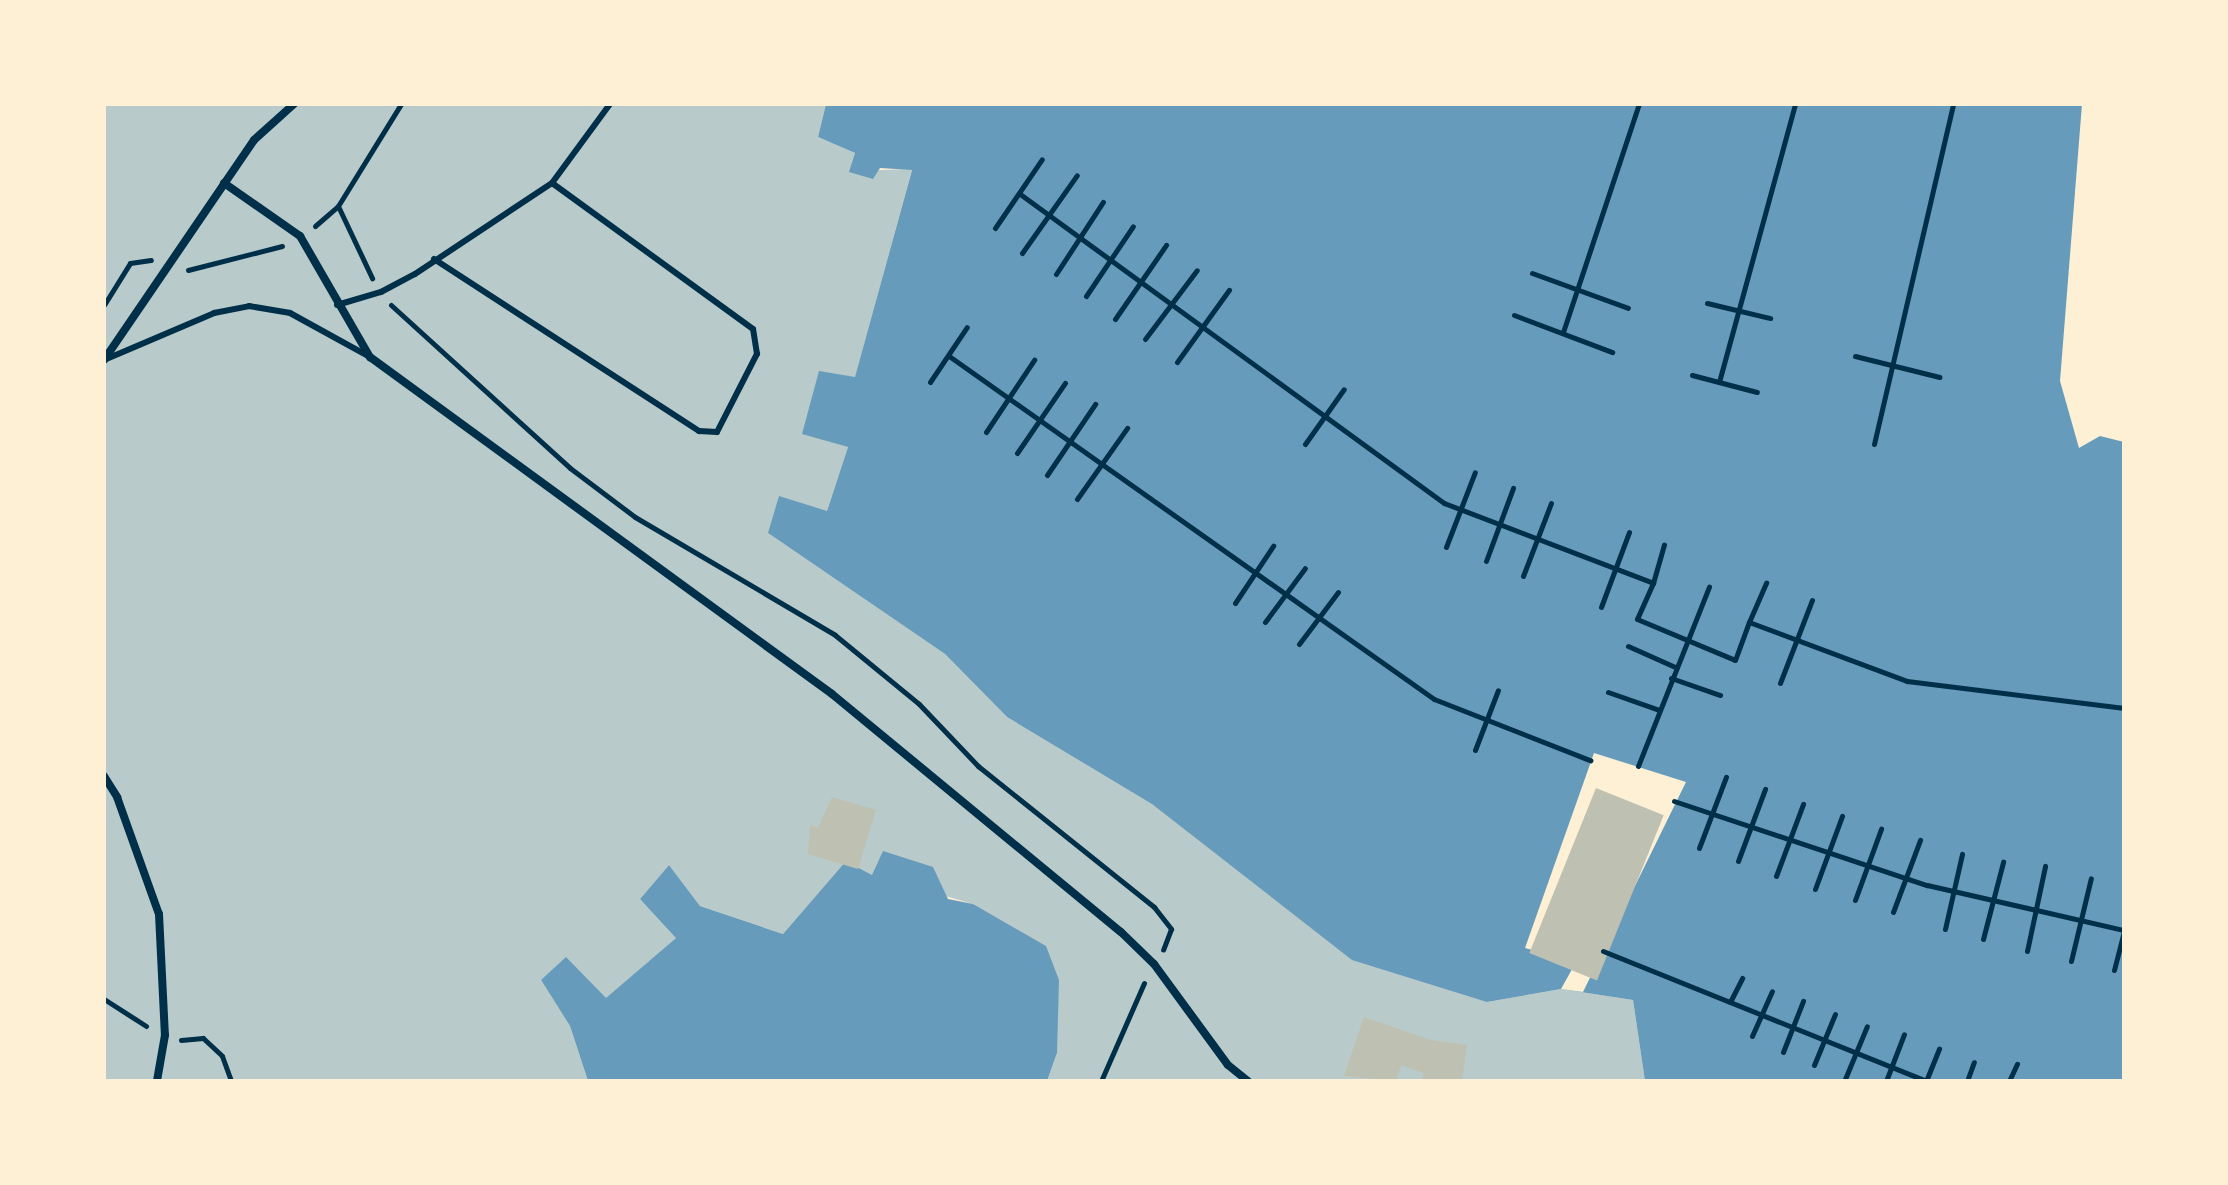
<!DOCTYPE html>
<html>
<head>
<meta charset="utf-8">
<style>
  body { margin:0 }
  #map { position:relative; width:2228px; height:1185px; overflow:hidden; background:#fdf0d5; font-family:"PT Sans Narrow",sans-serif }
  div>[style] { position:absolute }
  .green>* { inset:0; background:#b9caca }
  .water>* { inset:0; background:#669bbc }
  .pier>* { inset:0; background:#fdf0d5 }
  .building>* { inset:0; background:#bec0b2; transform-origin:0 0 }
  .path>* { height:5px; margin:-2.5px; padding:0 2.5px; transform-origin:2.5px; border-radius:2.5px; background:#003049 }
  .service>* { height:6px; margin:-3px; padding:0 3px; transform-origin:3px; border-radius:3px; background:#003049 }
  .minor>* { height:8px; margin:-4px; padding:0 4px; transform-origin:4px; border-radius:4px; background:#003049 }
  span { translate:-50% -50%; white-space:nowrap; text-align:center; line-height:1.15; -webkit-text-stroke:8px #fdf0d5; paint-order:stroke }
  .frame { position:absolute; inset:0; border:106px solid #fdf0d5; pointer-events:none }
</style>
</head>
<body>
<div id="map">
  <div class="green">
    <i style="clip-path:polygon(104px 104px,826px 104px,818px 137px,855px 153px,850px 171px,912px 169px,855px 378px,802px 433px,848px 447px,827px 511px,768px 533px,945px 654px,1007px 717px,1487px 1002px,1561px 989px,1633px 1000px,1645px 1081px,1047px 1081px,1057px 1053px,973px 904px,872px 875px,846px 861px,783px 934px,700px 906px,669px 865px,640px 899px,677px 937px,606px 999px,541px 980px,570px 1026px,588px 1081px,104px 1081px)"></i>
  </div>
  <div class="water">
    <i style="clip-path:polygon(826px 104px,2082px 104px,2060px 381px,2079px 448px,2100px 436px,2124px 442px,2124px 1081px,1645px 1081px,1633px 1000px,1561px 989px,1487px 1002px,1352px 960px,1152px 804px,1007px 717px,945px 654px,768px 533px,779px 496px,827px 511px,848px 447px,802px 434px,819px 371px,855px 377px,912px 170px,880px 168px,873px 179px,849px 172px,855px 153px,818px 137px)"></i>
    <i style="clip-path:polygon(883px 851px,933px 867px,948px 899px,973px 904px,1046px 946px,1059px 980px,1057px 1053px,1047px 1081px,588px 1081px,570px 1026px,541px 980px,566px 957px,606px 998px,676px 938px,640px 899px,669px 865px,700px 906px,783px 934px,846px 861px,872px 875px)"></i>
  </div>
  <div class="pier">
    <i style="clip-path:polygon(1594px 753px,1686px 782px,1583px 992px,1561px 989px,1576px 962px,1525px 948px)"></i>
  </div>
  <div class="building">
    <i style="left:1596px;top:788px;width:73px;height:178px;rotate:22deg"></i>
    <i style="clip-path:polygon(832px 797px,876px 810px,858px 869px,808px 854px,810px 825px,818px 828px)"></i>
    <i style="clip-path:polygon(1364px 1017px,1431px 1040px,1467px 1045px,1462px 1081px,1422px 1081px,1423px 1073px,1401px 1065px,1396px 1081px,1344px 1076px)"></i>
  </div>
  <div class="path">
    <i style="left:1020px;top:194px;width:525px;rotate:36.08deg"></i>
    <i style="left:1444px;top:503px;width:224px;rotate:20.9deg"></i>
    <i style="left:1653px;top:583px;width:39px;rotate:114deg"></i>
    <i style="left:1637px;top:619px;width:106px;rotate:22.7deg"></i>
    <i style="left:1735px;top:660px;width:40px;rotate:-69.8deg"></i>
    <i style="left:1749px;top:622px;width:169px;rotate:20.5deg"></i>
    <i style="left:1907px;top:681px;width:219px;rotate:7.1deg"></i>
    <i style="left:338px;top:206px;width:80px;rotate:64.7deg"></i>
    <i style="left:315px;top:226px;width:30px;rotate:-41deg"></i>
    <i style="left:338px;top:206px;width:120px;rotate:-58.3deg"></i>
    <i style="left:995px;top:228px;width:83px;rotate:-55.7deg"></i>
    <i style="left:1022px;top:253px;width:95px;rotate:-54.8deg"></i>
    <i style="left:188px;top:270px;width:97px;rotate:-14.3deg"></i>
    <i style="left:1532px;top:273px;width:102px;rotate:20deg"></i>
    <i style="left:1056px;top:274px;width:86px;rotate:-56.9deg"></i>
    <i style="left:1086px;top:296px;width:84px;rotate:-56.1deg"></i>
    <i style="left:1707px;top:303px;width:65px;rotate:13.4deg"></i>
    <i style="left:104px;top:305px;width:49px;rotate:-58.2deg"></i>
    <i style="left:130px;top:263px;width:21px;rotate:-8deg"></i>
    <i style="left:391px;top:305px;width:242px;rotate:42.3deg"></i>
    <i style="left:570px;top:468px;width:81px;rotate:37deg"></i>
    <i style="left:635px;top:517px;width:232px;rotate:30.5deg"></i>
    <i style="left:835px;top:635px;width:109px;rotate:39.4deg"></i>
    <i style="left:919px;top:704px;width:86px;rotate:46.4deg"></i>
    <i style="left:978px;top:766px;width:226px;rotate:38.7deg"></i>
    <i style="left:1154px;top:907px;width:28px;rotate:52deg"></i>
    <i style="left:1171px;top:929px;width:22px;rotate:111deg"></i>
    <i style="left:1514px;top:315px;width:105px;rotate:20.7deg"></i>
    <i style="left:1115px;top:319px;width:90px;rotate:-55.4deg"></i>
    <i style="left:1563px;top:332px;width:240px;rotate:-71.6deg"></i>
    <i style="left:1145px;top:339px;width:86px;rotate:-53deg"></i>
    <i style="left:949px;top:356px;width:594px;rotate:35.27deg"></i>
    <i style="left:1434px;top:699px;width:168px;rotate:21.4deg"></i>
    <i style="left:1855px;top:356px;width:87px;rotate:14deg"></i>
    <i style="left:1177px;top:362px;width:89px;rotate:-54.2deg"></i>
    <i style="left:1692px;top:375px;width:67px;rotate:14.7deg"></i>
    <i style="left:930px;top:382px;width:66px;rotate:-56.1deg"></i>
    <i style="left:1719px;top:382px;width:288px;rotate:-74.7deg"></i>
    <i style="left:986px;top:432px;width:87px;rotate:-56.3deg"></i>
    <i style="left:1305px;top:444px;width:67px;rotate:-54.7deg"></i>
    <i style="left:1874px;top:444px;width:349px;rotate:-76.9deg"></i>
    <i style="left:1017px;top:453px;width:85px;rotate:-55.6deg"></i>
    <i style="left:1047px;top:475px;width:86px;rotate:-55.9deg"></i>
    <i style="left:1077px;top:499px;width:87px;rotate:-54.8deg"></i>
    <i style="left:1446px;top:547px;width:80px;rotate:-68.9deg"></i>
    <i style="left:1486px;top:561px;width:78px;rotate:-69.7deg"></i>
    <i style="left:1523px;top:576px;width:78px;rotate:-69deg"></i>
    <i style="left:1653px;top:583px;width:40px;rotate:-74deg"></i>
    <i style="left:1235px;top:603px;width:69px;rotate:-56.3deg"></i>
    <i style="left:1601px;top:607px;width:80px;rotate:-69.5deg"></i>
    <i style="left:1265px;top:622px;width:67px;rotate:-53.5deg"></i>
    <i style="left:1749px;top:622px;width:43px;rotate:-66.4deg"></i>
    <i style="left:1299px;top:644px;width:65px;rotate:-53.1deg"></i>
    <i style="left:1628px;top:646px;width:51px;rotate:24.1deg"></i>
    <i style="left:1671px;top:678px;width:52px;rotate:19.1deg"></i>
    <i style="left:1780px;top:683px;width:89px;rotate:-68.9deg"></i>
    <i style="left:1608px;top:692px;width:54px;rotate:19.4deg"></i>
    <i style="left:1475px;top:750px;width:64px;rotate:-69deg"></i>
    <i style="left:1638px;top:766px;width:193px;rotate:-68.4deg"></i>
    <i style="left:1674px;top:801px;width:267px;rotate:18.4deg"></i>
    <i style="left:1927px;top:885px;width:202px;rotate:12.9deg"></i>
    <i style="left:1699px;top:848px;width:76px;rotate:-69.2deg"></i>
    <i style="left:1738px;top:861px;width:77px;rotate:-69.4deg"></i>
    <i style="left:1776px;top:876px;width:77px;rotate:-69.4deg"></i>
    <i style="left:1815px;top:889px;width:78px;rotate:-69.7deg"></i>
    <i style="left:1855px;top:900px;width:76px;rotate:-69.9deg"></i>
    <i style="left:1893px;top:912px;width:77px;rotate:-69.4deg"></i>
    <i style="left:1945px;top:929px;width:77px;rotate:-77.2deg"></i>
    <i style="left:1983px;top:939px;width:80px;rotate:-75.4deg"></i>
    <i style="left:1603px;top:951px;width:349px;rotate:21.9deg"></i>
    <i style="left:2027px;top:951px;width:87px;rotate:-78deg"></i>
    <i style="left:2071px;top:961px;width:85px;rotate:-76.5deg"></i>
    <i style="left:2114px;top:970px;width:40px;rotate:-75.6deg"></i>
    <i style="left:104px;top:999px;width:50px;rotate:32.7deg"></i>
    <i style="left:1730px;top:1002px;width:27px;rotate:-63deg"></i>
    <i style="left:1752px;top:1036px;width:49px;rotate:-66deg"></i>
    <i style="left:181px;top:1040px;width:22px;rotate:-5deg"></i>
    <i style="left:203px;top:1038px;width:26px;rotate:43deg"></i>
    <i style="left:222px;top:1056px;width:27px;rotate:70deg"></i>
    <i style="left:1783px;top:1052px;width:55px;rotate:-68.6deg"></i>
    <i style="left:1814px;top:1065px;width:55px;rotate:-67.6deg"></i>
    <i style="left:1845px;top:1079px;width:57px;rotate:-67.5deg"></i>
    <i style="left:1101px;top:1081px;width:107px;rotate:-66.3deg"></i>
    <i style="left:1886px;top:1081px;width:50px;rotate:-69deg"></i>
    <i style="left:1926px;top:1081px;width:35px;rotate:-68deg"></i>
    <i style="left:1967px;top:1081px;width:20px;rotate:-70deg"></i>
    <i style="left:2009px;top:1081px;width:19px;rotate:-65deg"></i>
  </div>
  <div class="service">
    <i style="left:434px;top:259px;width:316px;rotate:33deg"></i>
    <i style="left:699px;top:431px;width:18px;rotate:3deg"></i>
    <i style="left:717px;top:432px;width:88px;rotate:-62.9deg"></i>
    <i style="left:757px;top:354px;width:25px;rotate:-99deg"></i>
    <i style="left:753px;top:329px;width:248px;rotate:-144deg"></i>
    <i style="left:337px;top:305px;width:46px;rotate:-16.5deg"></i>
    <i style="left:381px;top:292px;width:38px;rotate:-28deg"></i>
    <i style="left:415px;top:274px;width:164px;rotate:-33.6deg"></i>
    <i style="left:552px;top:183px;width:98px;rotate:-53.7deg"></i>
    <i style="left:104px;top:360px;width:120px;rotate:-23.1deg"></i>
    <i style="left:214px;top:313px;width:36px;rotate:-11deg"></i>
    <i style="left:249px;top:306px;width:42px;rotate:9.7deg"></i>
    <i style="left:290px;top:313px;width:91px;rotate:28.8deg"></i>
  </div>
  <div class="minor">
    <i style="left:224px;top:183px;width:93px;rotate:34.9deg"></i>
    <i style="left:300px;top:236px;width:140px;rotate:60deg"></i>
    <i style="left:370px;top:357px;width:572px;rotate:36.11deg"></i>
    <i style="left:832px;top:694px;width:374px;rotate:39.5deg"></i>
    <i style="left:1121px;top:932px;width:46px;rotate:44.1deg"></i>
    <i style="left:1154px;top:964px;width:125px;rotate:53.8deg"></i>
    <i style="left:1228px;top:1065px;width:26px;rotate:39deg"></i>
    <i style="left:104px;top:360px;width:266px;rotate:-55.7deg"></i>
    <i style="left:254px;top:140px;width:54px;rotate:-42deg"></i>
    <i style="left:104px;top:776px;width:25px;rotate:58deg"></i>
    <i style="left:117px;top:797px;width:124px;rotate:70.3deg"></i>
    <i style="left:159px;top:914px;width:121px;rotate:87.2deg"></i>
    <i style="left:165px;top:1035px;width:47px;rotate:99.9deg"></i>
  </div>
  <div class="frame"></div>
</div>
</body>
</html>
